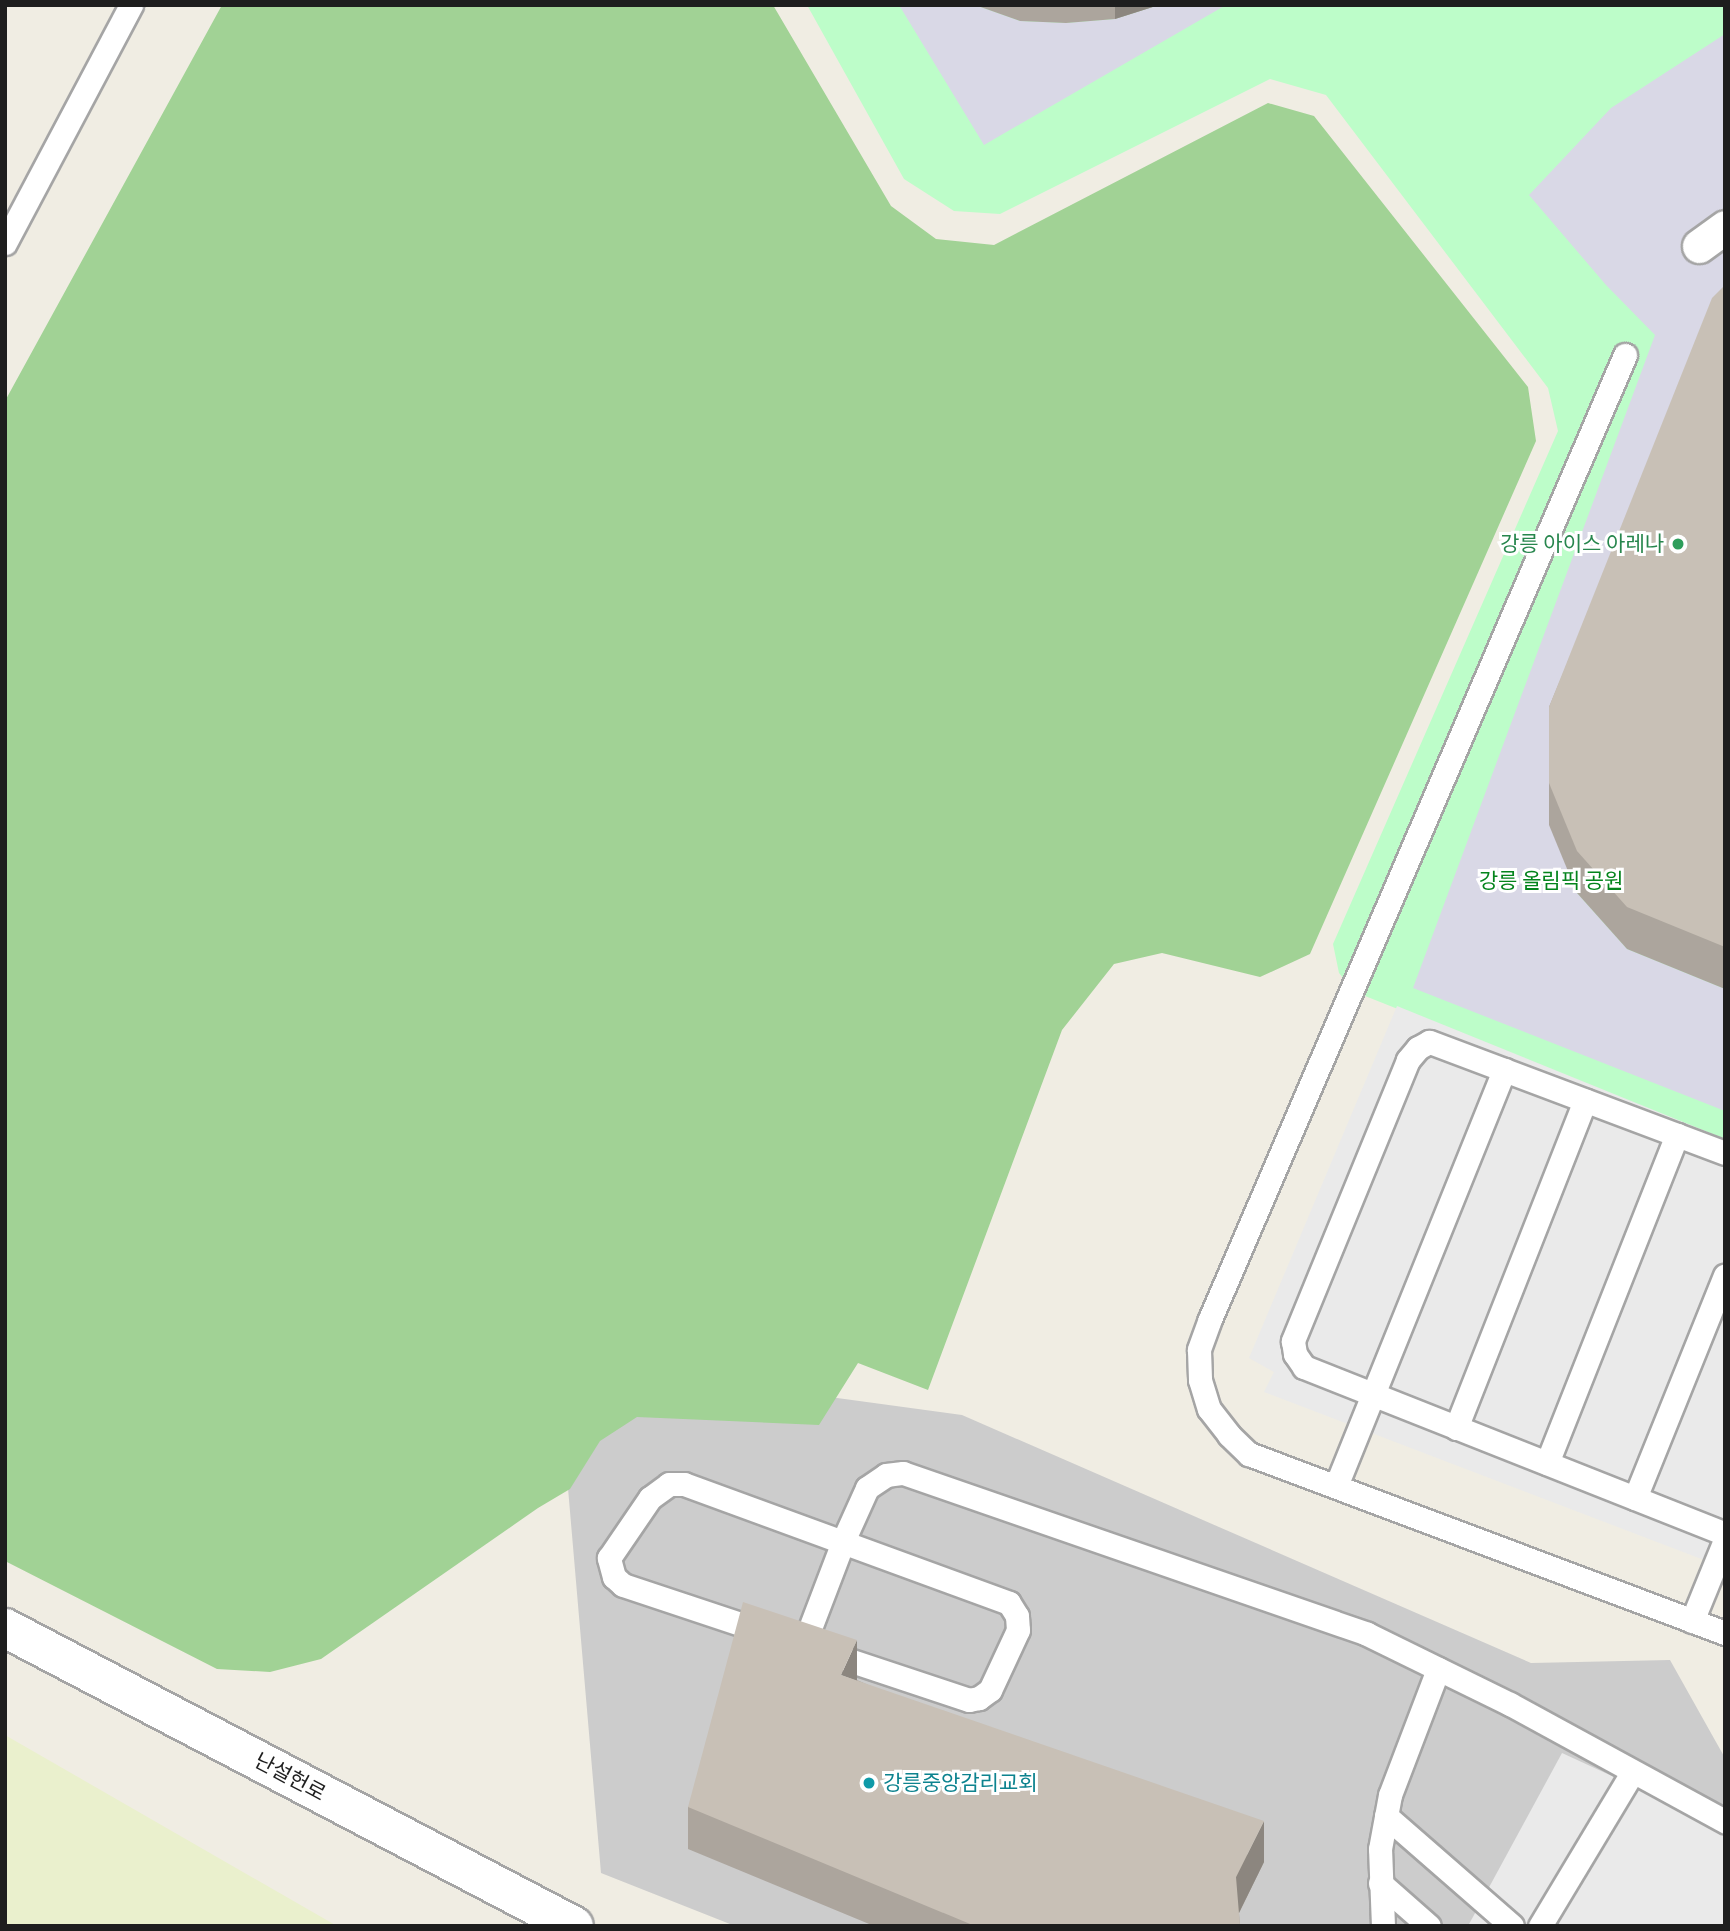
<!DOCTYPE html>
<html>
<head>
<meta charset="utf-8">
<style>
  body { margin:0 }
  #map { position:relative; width:1730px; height:1931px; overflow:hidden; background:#f0ede3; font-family:Cabin,"Noto Sans KR",sans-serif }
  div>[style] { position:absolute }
  .religious>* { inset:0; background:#ccc }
  .farmland>* { inset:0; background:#eaf0cd }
  .forest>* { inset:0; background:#a1d295 }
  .park>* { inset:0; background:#bdfdc9 }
  .parking>* { inset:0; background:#eaeaea }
  .plaza>* { inset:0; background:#d9d8e6 }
  .roads { filter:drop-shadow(2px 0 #a5a5a5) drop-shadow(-2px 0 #a5a5a5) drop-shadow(0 2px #a5a5a5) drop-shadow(0 -2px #a5a5a5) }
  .service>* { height:23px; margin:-11.5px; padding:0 11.5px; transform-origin:11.5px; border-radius:11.5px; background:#fff }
  .pedestrian>* { height:33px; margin:-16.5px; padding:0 16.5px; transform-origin:16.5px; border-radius:16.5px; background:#fff }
  .tertiary>* { height:38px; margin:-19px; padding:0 19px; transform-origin:19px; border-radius:19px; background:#fff }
  .wall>* { inset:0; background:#aca59d }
  .shaded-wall>* { inset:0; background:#8c867f }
  .building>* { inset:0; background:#c8c0b6 }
  .dots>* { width:19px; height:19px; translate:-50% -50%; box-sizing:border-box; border:4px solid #fff; border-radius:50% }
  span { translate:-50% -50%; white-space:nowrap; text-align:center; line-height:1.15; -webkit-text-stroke:6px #fff; paint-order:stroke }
  .leisure-label { font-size:21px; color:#27864d }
  .right { translate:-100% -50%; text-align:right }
  .park-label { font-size:21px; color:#04841c }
  .street-label { font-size:21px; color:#1e1e1e }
  .culture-label { font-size:21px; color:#0d838f }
  .left { translate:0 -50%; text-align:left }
  .frame { position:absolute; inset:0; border:7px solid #1e1e1e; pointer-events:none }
</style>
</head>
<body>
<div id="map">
  <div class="religious">
    <i style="clip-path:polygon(557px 1360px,962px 1415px,1531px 1663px,1670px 1660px,1725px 1758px,1725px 1926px,735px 1926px,601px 1873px)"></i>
  </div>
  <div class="farmland">
    <i style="clip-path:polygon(5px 1735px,337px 1926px,5px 1926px)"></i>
  </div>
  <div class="forest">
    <i style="clip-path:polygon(222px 5px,773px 5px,891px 206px,936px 239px,994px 245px,1268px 103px,1314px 116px,1528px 387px,1536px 441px,1310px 954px,1260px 977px,1162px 953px,1114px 964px,1062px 1030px,928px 1390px,858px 1363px,819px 1425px,637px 1417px,600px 1441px,570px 1489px,538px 1508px,321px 1659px,270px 1672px,217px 1669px,5px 1561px,5px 401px)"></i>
  </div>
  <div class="park">
    <i style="clip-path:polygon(807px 5px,1725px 5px,1725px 1139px,1355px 992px,1339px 973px,1333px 944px,1558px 431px,1548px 388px,1326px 95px,1270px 79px,1000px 214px,954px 211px,904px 179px)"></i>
  </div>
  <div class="parking">
    <i style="clip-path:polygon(1397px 1006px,1725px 1139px,1725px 1568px,1264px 1392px,1274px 1372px,1249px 1358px)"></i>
    <i style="clip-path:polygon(1562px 1753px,1725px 1828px,1725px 1926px,1468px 1926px)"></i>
  </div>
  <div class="plaza">
    <i style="clip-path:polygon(899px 5px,975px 5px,1020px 21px,1066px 23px,1115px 19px,1159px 5px,1226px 5px,984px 145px)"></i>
    <i style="clip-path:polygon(1725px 34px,1725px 327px,1577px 893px,1627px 949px,1725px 989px,1725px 1111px,1413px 988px,1655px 335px,1606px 285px,1529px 195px,1611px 108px)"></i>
  </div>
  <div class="roads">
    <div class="service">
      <i style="left:5px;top:243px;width:269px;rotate:-62.1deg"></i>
      <i style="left:1625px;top:355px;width:1050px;rotate:113.29deg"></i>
      <i style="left:1210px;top:1319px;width:33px;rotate:110deg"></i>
      <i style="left:1199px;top:1350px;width:30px;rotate:88deg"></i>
      <i style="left:1200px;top:1380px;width:30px;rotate:73deg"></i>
      <i style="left:1209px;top:1409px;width:33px;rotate:52deg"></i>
      <i style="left:1229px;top:1435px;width:28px;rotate:44deg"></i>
      <i style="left:1249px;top:1454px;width:509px;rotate:20.61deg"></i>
      <i style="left:1725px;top:1153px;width:316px;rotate:-159.4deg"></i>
      <i style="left:1429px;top:1042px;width:13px;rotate:151deg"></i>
      <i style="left:1418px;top:1048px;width:16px;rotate:130deg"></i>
      <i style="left:1408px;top:1060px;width:304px;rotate:112.3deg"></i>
      <i style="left:1293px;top:1341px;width:13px;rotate:81deg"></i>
      <i style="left:1295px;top:1354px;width:16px;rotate:55deg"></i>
      <i style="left:1304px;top:1367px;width:453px;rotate:21.6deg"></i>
      <i style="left:1456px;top:1428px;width:352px;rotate:-68.5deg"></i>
      <i style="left:1547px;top:1463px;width:353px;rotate:-68.4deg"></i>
      <i style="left:669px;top:1484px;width:15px"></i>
      <i style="left:684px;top:1484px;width:346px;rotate:20.1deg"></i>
      <i style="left:1009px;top:1603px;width:15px;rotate:58deg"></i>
      <i style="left:1017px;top:1616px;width:14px;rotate:86deg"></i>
      <i style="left:1018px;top:1630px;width:66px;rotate:115deg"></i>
      <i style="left:990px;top:1690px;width:14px;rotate:144deg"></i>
      <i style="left:979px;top:1698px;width:10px;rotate:169deg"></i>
      <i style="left:969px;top:1700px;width:365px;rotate:-161.6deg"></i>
      <i style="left:623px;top:1585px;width:12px;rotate:-138deg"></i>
      <i style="left:614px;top:1577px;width:20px;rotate:-105deg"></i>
      <i style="left:609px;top:1558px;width:73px;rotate:-55.7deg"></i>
      <i style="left:650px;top:1498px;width:24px;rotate:-36deg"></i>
      <i style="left:1336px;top:1486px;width:449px;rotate:-68deg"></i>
      <i style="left:1635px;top:1498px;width:240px;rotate:-68deg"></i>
      <i style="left:1692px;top:1621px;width:87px;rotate:-67.8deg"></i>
      <i style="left:804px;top:1644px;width:112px;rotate:-69.1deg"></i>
      <i style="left:844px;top:1539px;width:56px;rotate:-65.7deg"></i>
      <i style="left:867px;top:1488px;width:23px;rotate:-34deg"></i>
      <i style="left:886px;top:1475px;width:17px;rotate:-7deg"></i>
      <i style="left:903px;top:1473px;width:491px;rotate:19.1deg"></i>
      <i style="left:1367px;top:1634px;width:159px;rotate:26.1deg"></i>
      <i style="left:1510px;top:1704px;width:245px;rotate:28.6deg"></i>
      <i style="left:1386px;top:1816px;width:167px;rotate:41.1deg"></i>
      <i style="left:1380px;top:1883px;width:65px;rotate:41.3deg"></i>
      <i style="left:1383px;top:1926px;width:77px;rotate:-92.2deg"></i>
      <i style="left:1380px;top:1849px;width:55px;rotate:-79.5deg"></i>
      <i style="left:1390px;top:1795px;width:135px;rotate:-69.1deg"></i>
      <i style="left:1540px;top:1926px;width:179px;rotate:-59deg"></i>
    </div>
    <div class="pedestrian">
      <i style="left:1699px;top:246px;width:32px;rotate:-36deg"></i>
    </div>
    <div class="tertiary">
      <i style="left:5px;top:1628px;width:642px;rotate:27.64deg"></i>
    </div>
  </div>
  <div class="wall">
    <i style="clip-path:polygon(975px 5px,1159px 5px,1115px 19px,1066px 23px,1020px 21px)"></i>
    <i style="clip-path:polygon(1725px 285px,1725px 989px,1627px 949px,1577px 893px,1549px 825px,1549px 707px)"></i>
    <i style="clip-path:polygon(857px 1680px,1264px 1862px,1239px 1913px,1240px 1926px,874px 1926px,688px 1849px,688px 1807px)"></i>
  </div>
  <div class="shaded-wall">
    <i style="clip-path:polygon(1115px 5px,1159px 5px,1115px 19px)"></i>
    <i style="clip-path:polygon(857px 1640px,857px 1681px,841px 1675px)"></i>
    <i style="clip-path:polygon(1264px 1821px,1264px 1862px,1236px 1919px,1236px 1877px)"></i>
  </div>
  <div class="building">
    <i style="clip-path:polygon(1725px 285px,1725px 947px,1627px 907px,1577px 851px,1549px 783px,1549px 707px,1712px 298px)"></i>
    <i style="clip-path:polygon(743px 1602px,857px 1640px,841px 1675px,1264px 1821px,1236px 1877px,1240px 1926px,975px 1926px,688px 1807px)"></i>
  </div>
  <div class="dots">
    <i style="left:1678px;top:544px;background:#2e9e5b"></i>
    <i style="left:869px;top:1783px;background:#0f9aa8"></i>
  </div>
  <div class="leisure-label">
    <span class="right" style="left:1664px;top:544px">강릉 아이스 아레나</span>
  </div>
  <div class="park-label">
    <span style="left:1551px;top:881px">강릉 올림픽 공원</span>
  </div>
  <div class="street-label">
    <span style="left:290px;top:1777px;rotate:28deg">난설헌로</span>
  </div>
  <div class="culture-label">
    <span class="left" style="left:883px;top:1783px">강릉중앙감리교회</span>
  </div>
  <div class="frame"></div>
</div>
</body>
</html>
